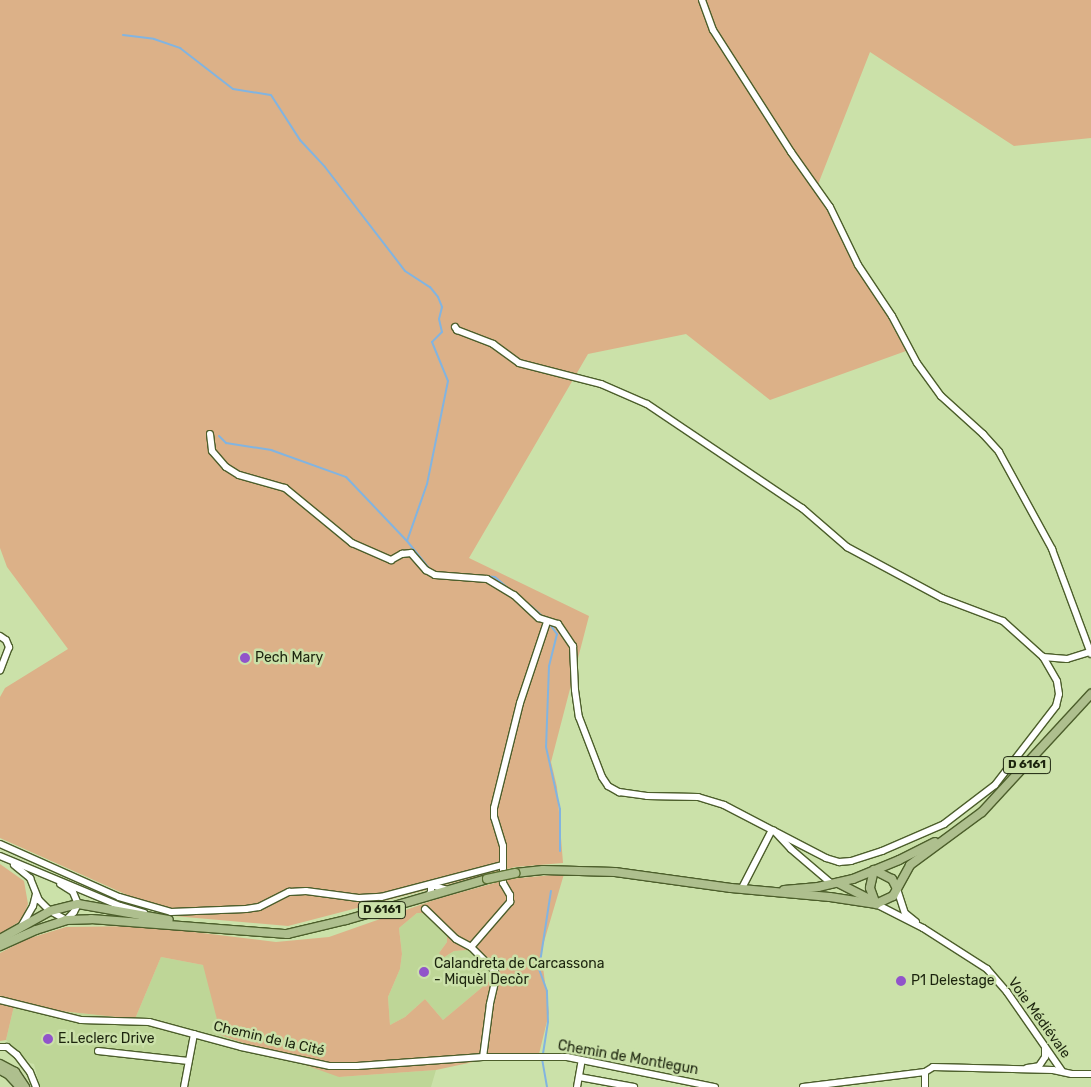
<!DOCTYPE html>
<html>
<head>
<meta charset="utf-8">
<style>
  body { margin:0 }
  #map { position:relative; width:1091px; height:1087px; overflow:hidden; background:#cbe1a9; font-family:Rubik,sans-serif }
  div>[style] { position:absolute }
  .built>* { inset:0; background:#bed697 }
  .green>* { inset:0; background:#dcb188 }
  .stream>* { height:2px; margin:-1px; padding:0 1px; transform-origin:1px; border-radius:1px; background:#82b4e0 }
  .roads { filter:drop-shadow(1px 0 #4c5e2b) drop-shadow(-1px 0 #4c5e2b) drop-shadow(0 1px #4c5e2b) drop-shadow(0 -1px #4c5e2b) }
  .minor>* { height:6px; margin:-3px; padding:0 3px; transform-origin:3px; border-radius:3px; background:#fff }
  .major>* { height:8px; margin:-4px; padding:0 4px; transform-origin:4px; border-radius:4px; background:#aebf8e }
  .bridges { filter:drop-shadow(1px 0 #586d30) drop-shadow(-1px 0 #586d30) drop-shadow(0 1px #586d30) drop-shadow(0 -1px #586d30) }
  .major-bridge>* { height:8px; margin:-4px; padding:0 4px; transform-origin:4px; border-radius:4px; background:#aebf8e }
  .dots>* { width:14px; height:14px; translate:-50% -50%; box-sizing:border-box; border:2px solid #cbe1a9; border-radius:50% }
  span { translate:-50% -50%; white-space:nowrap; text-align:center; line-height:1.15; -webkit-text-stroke:5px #cbe1a9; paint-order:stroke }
  .shield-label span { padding:1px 4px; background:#cbe1a9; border:1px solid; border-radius:4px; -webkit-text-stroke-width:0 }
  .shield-label { font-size:12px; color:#1c240e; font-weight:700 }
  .poi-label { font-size:14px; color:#1c240e }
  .left { translate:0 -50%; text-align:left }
  .street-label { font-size:14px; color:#1c240e }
</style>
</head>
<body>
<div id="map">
  <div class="built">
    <i style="clip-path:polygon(417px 913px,422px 913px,427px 916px,447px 936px,447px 942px,439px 953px,443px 958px,454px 951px,467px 950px,476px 955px,492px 973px,492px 979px,443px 1020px,425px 999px,405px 1017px,390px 1025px,388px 997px,400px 969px,402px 954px,399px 928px)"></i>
    <i style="clip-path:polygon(161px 957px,203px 965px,339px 1077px,436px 1070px,431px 1087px,40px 1087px,34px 1064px,30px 1063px,6px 1040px,14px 1006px,135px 1019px)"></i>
  </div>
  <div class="green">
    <i style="clip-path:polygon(0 0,1091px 0,1091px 138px,1014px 146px,870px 52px,817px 187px,906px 351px,770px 400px,686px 334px,588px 354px,469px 558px,589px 616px,551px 762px,557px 787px,563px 863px,515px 867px,288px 926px,174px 916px,0 838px,0 697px,5px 688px,68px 649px,7px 567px,0 548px)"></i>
    <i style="clip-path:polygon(0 864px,24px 881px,28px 904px,22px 920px,0 934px)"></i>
    <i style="clip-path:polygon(evenodd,564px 874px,541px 952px,549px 1013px,539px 1054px,487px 1059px,436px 1070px,339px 1077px,221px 1035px,203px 965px,161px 957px,135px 1019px,14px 1006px,6px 1040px,0 1041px,0 953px,27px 939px,66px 927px,144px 926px,276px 942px,329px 937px,437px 899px,509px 879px,564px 874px,417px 913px,422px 913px,427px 916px,447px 936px,447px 942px,439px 953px,443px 958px,454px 951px,467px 950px,476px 955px,491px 973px,492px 979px,443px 1020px,425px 999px,405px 1017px,390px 1025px,388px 997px,400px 969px,402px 954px,399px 928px,417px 913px)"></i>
  </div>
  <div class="stream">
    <i style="left:123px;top:35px;width:31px;rotate:7deg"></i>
    <i style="left:154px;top:39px;width:28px;rotate:19deg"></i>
    <i style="left:180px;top:48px;width:67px;rotate:37.7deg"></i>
    <i style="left:233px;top:89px;width:38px;rotate:9deg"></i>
    <i style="left:271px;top:95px;width:54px;rotate:57.2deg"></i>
    <i style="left:300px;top:140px;width:37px;rotate:47deg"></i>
    <i style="left:325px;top:167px;width:131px;rotate:52.4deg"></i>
    <i style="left:405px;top:271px;width:30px;rotate:33deg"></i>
    <i style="left:430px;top:287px;width:13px;rotate:51deg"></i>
    <i style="left:438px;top:297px;width:11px;rotate:68deg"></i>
    <i style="left:442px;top:307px;width:12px;rotate:104deg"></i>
    <i style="left:439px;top:319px;width:13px;rotate:77deg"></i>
    <i style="left:442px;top:332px;width:14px;rotate:135deg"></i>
    <i style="left:432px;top:342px;width:42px;rotate:67.7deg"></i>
    <i style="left:448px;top:381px;width:105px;rotate:101.5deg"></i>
    <i style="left:427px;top:484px;width:60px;rotate:109.3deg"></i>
    <i style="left:219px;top:436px;width:10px;rotate:45deg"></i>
    <i style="left:226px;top:443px;width:46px;rotate:8.8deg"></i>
    <i style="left:271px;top:450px;width:80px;rotate:19.8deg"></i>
    <i style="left:346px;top:477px;width:88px;rotate:46.4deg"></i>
    <i style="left:407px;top:541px;width:36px;rotate:51deg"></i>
    <i style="left:461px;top:574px;width:34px;rotate:5deg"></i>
    <i style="left:495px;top:577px;width:18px;rotate:41deg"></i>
    <i style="left:531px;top:606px;width:15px;rotate:42deg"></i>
    <i style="left:549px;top:623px;width:14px;rotate:54deg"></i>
    <i style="left:557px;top:634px;width:33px;rotate:104deg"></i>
    <i style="left:549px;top:666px;width:81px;rotate:92.1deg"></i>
    <i style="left:546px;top:747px;width:64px;rotate:77.3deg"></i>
    <i style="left:560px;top:809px;width:42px;rotate:90deg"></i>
    <i style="left:547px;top:1087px;width:27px;rotate:-100deg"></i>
    <i style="left:542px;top:1060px;width:38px;rotate:-81deg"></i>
    <i style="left:548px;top:1022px;width:31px;rotate:-92deg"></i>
    <i style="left:547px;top:991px;width:23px;rotate:-110deg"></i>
    <i style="left:539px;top:969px;width:79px;rotate:-81.3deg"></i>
  </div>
  <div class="roads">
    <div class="minor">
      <i style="left:702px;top:0;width:32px;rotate:70deg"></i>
      <i style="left:713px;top:30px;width:145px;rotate:57.4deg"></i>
      <i style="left:791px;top:152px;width:67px;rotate:54.7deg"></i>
      <i style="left:830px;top:207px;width:64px;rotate:64.2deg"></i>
      <i style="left:858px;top:265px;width:61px;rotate:56.3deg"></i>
      <i style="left:892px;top:316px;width:53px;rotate:62deg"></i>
      <i style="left:917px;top:363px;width:41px;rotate:54deg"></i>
      <i style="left:941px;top:396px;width:57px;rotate:42.1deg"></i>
      <i style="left:983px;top:434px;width:24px;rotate:48deg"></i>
      <i style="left:999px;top:452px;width:111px;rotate:61.3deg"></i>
      <i style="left:1052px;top:549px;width:112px;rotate:69.6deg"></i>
      <i style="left:455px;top:327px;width:4px;rotate:56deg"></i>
      <i style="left:457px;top:330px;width:39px;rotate:21deg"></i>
      <i style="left:493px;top:344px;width:32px;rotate:36deg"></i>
      <i style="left:519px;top:363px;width:85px;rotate:14.4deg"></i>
      <i style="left:601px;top:384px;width:50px;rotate:23.5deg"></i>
      <i style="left:647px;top:404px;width:187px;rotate:33.9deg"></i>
      <i style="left:802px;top:508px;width:60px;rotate:40.9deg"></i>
      <i style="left:847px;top:547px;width:108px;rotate:28.2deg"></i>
      <i style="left:942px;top:598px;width:65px;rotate:20.7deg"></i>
      <i style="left:1003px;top:621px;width:54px;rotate:42deg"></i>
      <i style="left:1043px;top:657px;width:24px;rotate:5deg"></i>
      <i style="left:1067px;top:659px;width:24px;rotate:-17deg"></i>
      <i style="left:210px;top:434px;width:17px;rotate:83deg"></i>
      <i style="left:212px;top:451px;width:21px;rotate:49deg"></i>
      <i style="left:226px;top:467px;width:15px;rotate:32deg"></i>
      <i style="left:239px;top:475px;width:48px;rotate:15.8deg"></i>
      <i style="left:285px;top:488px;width:87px;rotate:39.4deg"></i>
      <i style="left:352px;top:543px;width:43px;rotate:23.6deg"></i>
      <i style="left:391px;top:560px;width:13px;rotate:-29deg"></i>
      <i style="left:402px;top:554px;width:9px;rotate:-6deg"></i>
      <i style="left:411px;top:553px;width:23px;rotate:49deg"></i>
      <i style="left:426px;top:570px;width:10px;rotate:29deg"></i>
      <i style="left:435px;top:575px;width:52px;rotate:4.4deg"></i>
      <i style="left:487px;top:579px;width:31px;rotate:31deg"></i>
      <i style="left:514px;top:595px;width:34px;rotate:43deg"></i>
      <i style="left:539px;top:618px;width:20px;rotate:18deg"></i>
      <i style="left:558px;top:624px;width:27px;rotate:56deg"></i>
      <i style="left:573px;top:646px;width:44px;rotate:87.4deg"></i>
      <i style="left:575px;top:690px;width:27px;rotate:82deg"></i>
      <i style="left:579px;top:717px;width:64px;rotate:69deg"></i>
      <i style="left:602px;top:777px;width:11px;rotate:56deg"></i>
      <i style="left:608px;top:786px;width:13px;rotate:29deg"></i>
      <i style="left:619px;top:792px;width:28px;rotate:8deg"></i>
      <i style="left:647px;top:796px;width:51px;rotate:1.1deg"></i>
      <i style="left:698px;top:797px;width:27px;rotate:17deg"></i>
      <i style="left:724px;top:805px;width:56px;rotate:27.5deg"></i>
      <i style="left:0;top:636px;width:7px;rotate:34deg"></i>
      <i style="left:6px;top:640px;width:8px;rotate:67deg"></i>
      <i style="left:9px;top:647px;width:25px;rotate:111deg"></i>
      <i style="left:0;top:844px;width:130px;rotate:24deg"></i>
      <i style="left:119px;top:897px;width:54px;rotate:16.1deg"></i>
      <i style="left:171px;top:912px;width:75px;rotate:-2.3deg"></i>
      <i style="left:246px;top:909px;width:13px;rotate:-9deg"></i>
      <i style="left:259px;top:907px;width:34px;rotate:-27deg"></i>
      <i style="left:289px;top:892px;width:17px;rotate:-3deg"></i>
      <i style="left:306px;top:891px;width:53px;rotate:7.5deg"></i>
      <i style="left:359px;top:898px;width:22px;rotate:-3deg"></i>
      <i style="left:381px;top:897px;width:125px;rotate:-14.8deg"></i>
      <i style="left:0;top:856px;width:130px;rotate:22.6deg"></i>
      <i style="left:120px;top:906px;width:25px;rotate:16deg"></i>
      <i style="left:14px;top:865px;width:21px;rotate:39deg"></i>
      <i style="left:30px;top:878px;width:24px;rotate:68deg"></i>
      <i style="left:39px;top:900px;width:16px;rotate:45deg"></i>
      <i style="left:50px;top:911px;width:18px;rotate:29deg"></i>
      <i style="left:66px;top:920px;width:11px;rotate:-45deg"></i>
      <i style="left:74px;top:912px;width:9px;rotate:-63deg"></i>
      <i style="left:78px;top:904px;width:13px;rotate:-113deg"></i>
      <i style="left:73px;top:892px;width:15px;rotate:-148deg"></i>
      <i style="left:832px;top:884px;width:54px;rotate:-139.5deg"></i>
      <i style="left:791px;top:849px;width:25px;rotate:-133deg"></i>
      <i style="left:774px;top:831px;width:59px;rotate:27.4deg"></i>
      <i style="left:826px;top:858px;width:14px;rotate:17deg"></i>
      <i style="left:839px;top:862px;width:12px;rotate:-5deg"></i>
      <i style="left:851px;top:861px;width:33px;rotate:-18deg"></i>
      <i style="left:882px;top:851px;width:68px;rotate:-23.5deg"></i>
      <i style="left:944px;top:824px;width:64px;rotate:-37.4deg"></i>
      <i style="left:995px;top:785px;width:100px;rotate:-52.3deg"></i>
      <i style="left:1056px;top:706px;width:12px;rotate:-76deg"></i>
      <i style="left:1059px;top:694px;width:13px;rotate:-99deg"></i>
      <i style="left:1057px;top:681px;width:28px;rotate:-120deg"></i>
      <i style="left:742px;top:888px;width:65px;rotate:-62.7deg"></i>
      <i style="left:897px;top:889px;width:25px;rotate:72deg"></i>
      <i style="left:905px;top:913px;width:14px;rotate:39deg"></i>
      <i style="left:428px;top:896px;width:5px;rotate:-53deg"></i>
      <i style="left:431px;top:892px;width:7px;rotate:-90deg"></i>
      <i style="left:431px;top:885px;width:17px;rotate:17deg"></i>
      <i style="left:876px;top:904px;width:53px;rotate:27.1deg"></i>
      <i style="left:923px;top:928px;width:76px;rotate:32.6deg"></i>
      <i style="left:987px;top:969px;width:30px;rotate:49deg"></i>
      <i style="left:1007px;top:992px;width:96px;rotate:55.2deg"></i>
      <i style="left:425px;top:909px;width:43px;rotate:44.1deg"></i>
      <i style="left:456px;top:939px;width:17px;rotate:28deg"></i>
      <i style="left:471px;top:947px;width:34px;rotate:45deg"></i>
      <i style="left:495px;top:971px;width:11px;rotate:90deg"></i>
      <i style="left:495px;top:982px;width:23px;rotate:103deg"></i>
      <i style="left:490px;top:1004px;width:53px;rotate:97.5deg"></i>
      <i style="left:22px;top:925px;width:22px;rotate:-60deg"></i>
      <i style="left:33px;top:906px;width:12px;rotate:-76deg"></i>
      <i style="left:471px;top:947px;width:60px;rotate:-49.1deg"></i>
      <i style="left:510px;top:902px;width:7px;rotate:-90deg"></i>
      <i style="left:510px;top:895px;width:14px;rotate:-120deg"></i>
      <i style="left:503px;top:883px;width:37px;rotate:-90deg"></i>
      <i style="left:503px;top:846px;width:30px;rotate:-107deg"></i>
      <i style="left:494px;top:817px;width:9px;rotate:-90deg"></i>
      <i style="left:494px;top:808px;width:108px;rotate:-76.1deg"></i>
      <i style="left:520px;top:703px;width:85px;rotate:-71.6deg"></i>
      <i style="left:0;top:1000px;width:83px;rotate:13.9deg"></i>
      <i style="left:81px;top:1020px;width:68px;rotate:1.7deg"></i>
      <i style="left:149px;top:1022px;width:95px;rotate:15.2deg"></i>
      <i style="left:241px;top:1047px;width:91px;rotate:12.1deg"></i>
      <i style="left:330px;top:1066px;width:27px"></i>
      <i style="left:357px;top:1066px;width:126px;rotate:-4.1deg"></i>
      <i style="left:483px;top:1057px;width:84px"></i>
      <i style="left:567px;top:1057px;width:151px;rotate:11.5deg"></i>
      <i style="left:0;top:1047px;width:7px"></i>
      <i style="left:7px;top:1047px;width:13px;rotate:39deg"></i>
      <i style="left:17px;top:1055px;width:21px;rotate:53deg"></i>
      <i style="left:30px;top:1072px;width:16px;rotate:68deg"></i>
      <i style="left:98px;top:1051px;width:91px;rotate:6.3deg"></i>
      <i style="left:1027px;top:1068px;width:12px;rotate:-9deg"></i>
      <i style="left:1039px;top:1066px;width:11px;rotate:-56deg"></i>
      <i style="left:1045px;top:1057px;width:9px;rotate:-90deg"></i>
      <i style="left:925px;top:1072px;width:15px;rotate:90deg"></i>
      <i style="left:579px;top:1077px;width:56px;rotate:10.3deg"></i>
      <i style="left:184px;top:1087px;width:54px;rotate:-79.3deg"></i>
      <i style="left:577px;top:1087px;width:27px;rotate:-80deg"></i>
      <i style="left:803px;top:1087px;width:123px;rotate:-7deg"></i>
      <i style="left:925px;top:1072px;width:9px;rotate:-32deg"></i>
      <i style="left:933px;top:1067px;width:120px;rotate:1.4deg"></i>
      <i style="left:1053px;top:1070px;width:19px;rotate:12deg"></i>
      <i style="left:1072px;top:1074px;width:19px"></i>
    </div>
    <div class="major">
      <i style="left:874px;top:870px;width:18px;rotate:103deg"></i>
      <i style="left:870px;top:888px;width:15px;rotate:70deg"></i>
      <i style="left:874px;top:870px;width:20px;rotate:27deg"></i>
      <i style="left:892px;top:879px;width:11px;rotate:63deg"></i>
      <i style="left:515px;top:873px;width:28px;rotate:-6deg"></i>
      <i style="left:543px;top:870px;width:72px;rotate:1.6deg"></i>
      <i style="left:615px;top:872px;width:117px;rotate:7.9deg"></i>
      <i style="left:731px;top:888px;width:99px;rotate:5.2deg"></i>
      <i style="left:830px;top:897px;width:47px;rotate:8.7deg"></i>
      <i style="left:876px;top:904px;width:19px;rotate:-25deg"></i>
      <i style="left:893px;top:896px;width:35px;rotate:-61deg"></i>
      <i style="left:910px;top:865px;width:89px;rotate:-36.4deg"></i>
      <i style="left:982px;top:812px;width:161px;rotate:-47.3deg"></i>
      <i style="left:838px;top:883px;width:39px;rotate:27deg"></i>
      <i style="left:784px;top:890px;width:34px;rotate:-5deg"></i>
      <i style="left:818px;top:887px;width:36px;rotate:-13deg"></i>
      <i style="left:853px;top:879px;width:50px;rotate:-22.4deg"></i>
      <i style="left:899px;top:860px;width:40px;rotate:-26.6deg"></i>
      <i style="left:0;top:939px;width:57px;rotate:-29.2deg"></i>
      <i style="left:50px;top:911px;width:29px;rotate:-14deg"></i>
      <i style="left:78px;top:904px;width:92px;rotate:10deg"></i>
      <i style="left:0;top:946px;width:39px;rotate:-24deg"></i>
      <i style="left:36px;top:930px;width:32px;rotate:-18deg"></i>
      <i style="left:66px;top:920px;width:25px;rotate:-2deg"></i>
      <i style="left:91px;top:919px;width:197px;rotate:4.4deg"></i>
      <i style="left:287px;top:934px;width:61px;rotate:-13.3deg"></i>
      <i style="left:346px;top:920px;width:147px;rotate:-16.2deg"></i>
      <i style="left:0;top:1064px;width:17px;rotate:28deg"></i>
      <i style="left:15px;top:1072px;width:18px;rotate:56deg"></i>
      <i style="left:0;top:1070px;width:9px;rotate:27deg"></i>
      <i style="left:8px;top:1074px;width:18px;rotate:47deg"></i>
    </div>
  </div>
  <div class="bridges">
    <div class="major-bridge">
      <i style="left:487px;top:879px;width:29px;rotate:-12deg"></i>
    </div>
  </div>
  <div class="dots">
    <i style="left:245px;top:658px;background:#9154ca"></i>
    <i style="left:424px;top:972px;background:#9154ca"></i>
    <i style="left:901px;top:981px;background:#9154ca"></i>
    <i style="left:48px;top:1039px;background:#9154ca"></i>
  </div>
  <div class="shield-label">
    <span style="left:1027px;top:765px">D 6161</span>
    <span style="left:382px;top:910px">D 6161</span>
  </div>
  <div class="poi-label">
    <span class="left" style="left:255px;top:658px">Pech Mary</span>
    <span class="left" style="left:434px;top:972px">Calandreta de Carcassona<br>- Miquèl Decòr</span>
    <span class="left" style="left:911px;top:981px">P1 Delestage</span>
    <span class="left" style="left:58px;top:1039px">E.Leclerc Drive</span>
  </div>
  <div class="street-label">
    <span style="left:1039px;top:1018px;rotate:54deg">Voie Médiévale</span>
    <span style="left:269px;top:1039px;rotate:13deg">Chemin de la Cité</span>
    <span style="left:628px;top:1058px;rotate:10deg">Chemin de Montlegun</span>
  </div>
</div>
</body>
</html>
